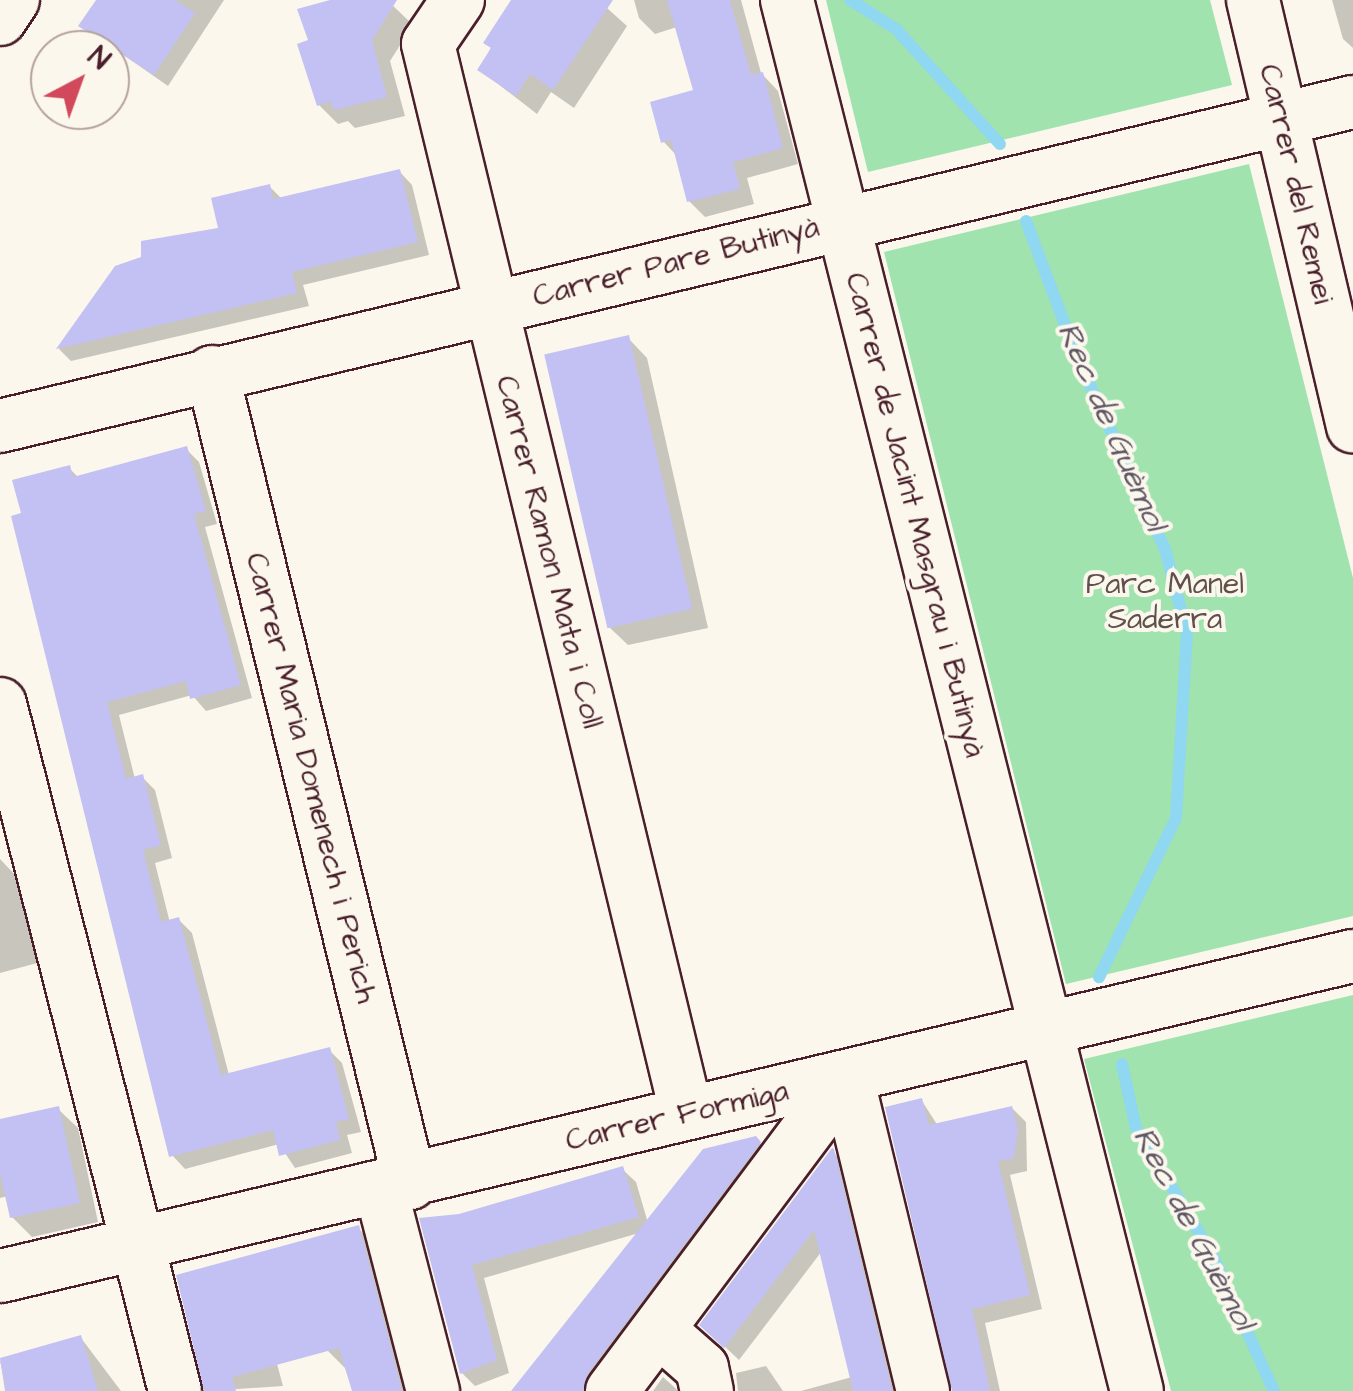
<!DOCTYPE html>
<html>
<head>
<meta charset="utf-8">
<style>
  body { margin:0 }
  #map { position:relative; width:1353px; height:1391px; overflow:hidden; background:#fbf7ec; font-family:"Architects Daughter",sans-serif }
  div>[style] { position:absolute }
  .green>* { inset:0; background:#a0e3ae }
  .shadow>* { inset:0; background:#0003 }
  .stream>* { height:12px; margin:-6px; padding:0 6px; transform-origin:6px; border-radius:6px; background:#90d7f1 }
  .building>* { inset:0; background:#c3c1f3; transform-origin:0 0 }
  .roads { filter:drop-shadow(2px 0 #4a1f2b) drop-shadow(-2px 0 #4a1f2b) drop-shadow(0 2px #4a1f2b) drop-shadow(0 -2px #4a1f2b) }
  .minor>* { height:52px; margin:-26px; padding:0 26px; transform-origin:26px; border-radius:26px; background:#fbf7ec }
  span { translate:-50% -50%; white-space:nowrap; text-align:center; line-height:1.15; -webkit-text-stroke:8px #fbf7ec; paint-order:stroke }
  .street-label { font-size:30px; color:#4a1f2b }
  .park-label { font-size:30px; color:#60504c }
  .water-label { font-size:32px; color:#5f5666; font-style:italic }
  .north { position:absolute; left:30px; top:30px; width:100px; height:100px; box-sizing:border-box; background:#fbf7ec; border:2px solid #b4a19f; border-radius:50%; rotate:41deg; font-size:28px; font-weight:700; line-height:40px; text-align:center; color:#4a1f2b }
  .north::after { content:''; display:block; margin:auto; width:35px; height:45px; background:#d1495b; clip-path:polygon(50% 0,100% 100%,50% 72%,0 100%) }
</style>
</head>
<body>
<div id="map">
  <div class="green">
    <i style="clip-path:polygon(826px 0,1210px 0,1232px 85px,868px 172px)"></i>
    <i style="clip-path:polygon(1249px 164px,1353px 578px,1353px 916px,1066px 984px,884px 252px)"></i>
    <i style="clip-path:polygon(1353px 995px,1353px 1391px,1171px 1391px,1084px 1059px)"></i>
  </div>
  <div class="shadow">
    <i style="clip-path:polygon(99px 0,224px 0,168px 86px,82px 26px)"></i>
    <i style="clip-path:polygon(330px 0,387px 0,413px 25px,390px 61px,405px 116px,355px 128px,348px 121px,338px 124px,319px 105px,312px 42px)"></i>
    <i style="clip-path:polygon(514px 0,598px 0,627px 26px,574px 108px,551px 92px,537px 114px,480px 70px)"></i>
    <i style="clip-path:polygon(634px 0,741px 0,761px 73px,778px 91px,798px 164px,747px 178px,754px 204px,705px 217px,689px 201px,677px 156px,663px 141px,696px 92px,677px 27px,655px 34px,639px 18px)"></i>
    <i style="clip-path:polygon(1332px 0,1353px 0,1353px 48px,1343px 39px)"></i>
    <i style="clip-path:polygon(399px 171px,412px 185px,429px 255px,303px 285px,309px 306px,71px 361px,59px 349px,117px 268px,222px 230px,269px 186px,282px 199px)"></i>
    <i style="clip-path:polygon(628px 338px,647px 358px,708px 628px,628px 645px,608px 626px)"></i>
    <i style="clip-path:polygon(186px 449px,199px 462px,217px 524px,205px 527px,252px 698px,206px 711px,192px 695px,119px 715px,135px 779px,142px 777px,155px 790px,172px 858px,155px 863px,170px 923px,179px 920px,192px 933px,229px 1075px,329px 1050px,342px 1063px,361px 1132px,347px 1135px,352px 1153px,295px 1168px,279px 1144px,185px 1169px,172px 1155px,24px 515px,69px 468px,79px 478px)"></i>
    <i style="clip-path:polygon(0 859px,18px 878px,41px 962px,0 973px)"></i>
    <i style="clip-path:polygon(922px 1101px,938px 1126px,1012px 1108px,1026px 1122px,1027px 1171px,1010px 1175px,1042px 1309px,985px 1323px,1000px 1391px,953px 1391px)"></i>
    <i style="clip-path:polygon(58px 1109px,78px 1128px,98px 1222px,32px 1237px,12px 1217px,8px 1196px,0 1198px,0 1122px)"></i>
    <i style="clip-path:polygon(756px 1139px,773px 1156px,608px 1391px,514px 1391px,639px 1233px,484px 1278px,509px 1373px,475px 1386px,462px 1373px,459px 1217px,622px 1169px,636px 1182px,648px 1223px)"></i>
    <i style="clip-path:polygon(832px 1151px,845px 1164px,901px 1391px,801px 1391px,852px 1377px,822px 1251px,739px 1360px,702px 1325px)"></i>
    <i style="clip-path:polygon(358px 1228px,375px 1245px,413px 1391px,354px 1391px,345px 1368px,328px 1351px)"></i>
    <i style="clip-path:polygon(254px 1279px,283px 1386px,206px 1391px)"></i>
    <i style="clip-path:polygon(81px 1338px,121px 1391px,7px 1391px,0 1361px)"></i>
    <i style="clip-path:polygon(766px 1366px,783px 1391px,738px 1391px,736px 1373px)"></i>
    <i style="clip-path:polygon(663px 1377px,673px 1386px,678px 1391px,653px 1391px)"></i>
  </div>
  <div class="stream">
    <i style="left:850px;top:0;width:54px;rotate:32.2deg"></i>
    <i style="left:896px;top:29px;width:155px;rotate:47.9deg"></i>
    <i style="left:1026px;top:221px;width:147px;rotate:69.4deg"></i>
    <i style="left:1078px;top:359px;width:209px;rotate:65.4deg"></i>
    <i style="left:1165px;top:549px;width:87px;rotate:75.3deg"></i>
    <i style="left:1187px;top:633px;width:185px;rotate:93.4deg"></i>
    <i style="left:1176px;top:818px;width:177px;rotate:115.8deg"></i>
    <i style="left:1122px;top:1064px;width:66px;rotate:77.7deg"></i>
    <i style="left:1136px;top:1128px;width:147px;rotate:58.9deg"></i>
    <i style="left:1212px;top:1254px;width:150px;rotate:65.7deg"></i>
  </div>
  <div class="building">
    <i style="clip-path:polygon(96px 0,175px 0,195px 13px,154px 75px,78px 26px)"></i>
    <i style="clip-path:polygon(330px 0,397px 0,372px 40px,387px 97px,334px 110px,330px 101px,317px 106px,297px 44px,308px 40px,297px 9px)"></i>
    <i style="clip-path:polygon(511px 0,613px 0,553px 90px,530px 74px,516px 96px,477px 70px,491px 48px,483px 43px)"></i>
    <i style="clip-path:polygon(667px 0,730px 0,751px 75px,763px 72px,783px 148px,733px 162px,740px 189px,687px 202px,671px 140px,661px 143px,650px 102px,693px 90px)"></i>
    <i style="clip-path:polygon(400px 169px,418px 242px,292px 272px,297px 293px,56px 349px,115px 266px,141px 257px,141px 241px,218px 228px,211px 198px,270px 184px,273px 199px)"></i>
    <i style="left:629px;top:335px;width:281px;height:87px;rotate:77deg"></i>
    <i style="clip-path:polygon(187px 446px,206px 511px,194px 514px,241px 685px,190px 699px,186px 681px,107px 702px,126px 779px,143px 774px,161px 845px,143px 850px,161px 922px,179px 917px,221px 1075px,330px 1047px,349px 1119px,336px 1122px,340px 1140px,279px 1156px,273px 1130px,169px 1157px,11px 516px,21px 513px,12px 480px,70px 465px,73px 477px)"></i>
    <i style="clip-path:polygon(922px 1098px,929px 1125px,1012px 1106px,1018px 1129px,1014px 1158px,998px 1161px,1030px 1295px,972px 1309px,990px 1391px,952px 1391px,885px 1107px)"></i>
    <i style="clip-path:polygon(59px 1106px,80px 1203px,10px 1218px,0 1173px,0 1119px)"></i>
    <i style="clip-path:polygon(756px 1136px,761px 1142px,588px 1373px,583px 1391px,511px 1391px,703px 1149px)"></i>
    <i style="clip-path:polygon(832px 1148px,834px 1149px,892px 1391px,853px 1391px,814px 1230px,724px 1348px,699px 1325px)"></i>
    <i style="clip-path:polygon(623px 1166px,639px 1217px,472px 1265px,497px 1360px,460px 1374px,419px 1218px,459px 1214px)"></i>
    <i style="clip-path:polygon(359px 1225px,402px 1391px,352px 1391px,339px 1348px,232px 1377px,236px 1391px,204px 1391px,176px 1275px)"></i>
    <i style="clip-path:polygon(81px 1335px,98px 1391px,5px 1391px,0 1358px)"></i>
  </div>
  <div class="roads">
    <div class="minor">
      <i style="left:458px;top:0;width:53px;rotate:124.3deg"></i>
      <i style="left:428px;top:44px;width:1098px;rotate:76.41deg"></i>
      <i style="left:787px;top:0;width:1434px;rotate:75.88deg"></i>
      <i style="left:1253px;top:0;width:438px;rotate:76.8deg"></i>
      <i style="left:0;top:19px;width:23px;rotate:-56deg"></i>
      <i style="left:212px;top:372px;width:835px;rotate:76.28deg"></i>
      <i style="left:0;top:426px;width:1391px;rotate:-13.47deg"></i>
      <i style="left:0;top:704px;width:709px;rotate:75.71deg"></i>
      <i style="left:847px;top:1077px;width:323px;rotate:76.4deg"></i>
      <i style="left:381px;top:1190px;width:208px;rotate:75.5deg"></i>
      <i style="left:1px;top:1276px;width:1389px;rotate:-13.32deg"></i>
      <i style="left:660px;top:1331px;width:56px;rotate:41.4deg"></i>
      <i style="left:702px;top:1368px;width:24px;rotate:78deg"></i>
      <i style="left:612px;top:1391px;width:392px;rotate:-53.2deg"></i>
    </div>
  </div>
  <div class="street-label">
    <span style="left:1296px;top:184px;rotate:77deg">Carrer del Remei</span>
    <span style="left:676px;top:262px;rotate:-14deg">Carrer Pare Butinyà</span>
    <span style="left:915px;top:515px;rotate:76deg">Carrer de Jacint Masgrau i Butinyà</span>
    <span style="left:549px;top:552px;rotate:76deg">Carrer Ramon Mata i Coll</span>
    <span style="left:311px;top:778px;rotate:76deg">Carrer Maria Domenech i Perich</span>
    <span style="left:677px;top:1116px;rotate:-13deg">Carrer Formiga</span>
  </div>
  <div class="park-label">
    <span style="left:1165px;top:601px">Parc Manel<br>Saderra</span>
  </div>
  <div class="water-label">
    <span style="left:1111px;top:427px;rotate:66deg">Rec de Guèmol</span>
    <span style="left:1193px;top:1229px;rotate:62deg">Rec de Guèmol</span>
  </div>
  <div class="north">N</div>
</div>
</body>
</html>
